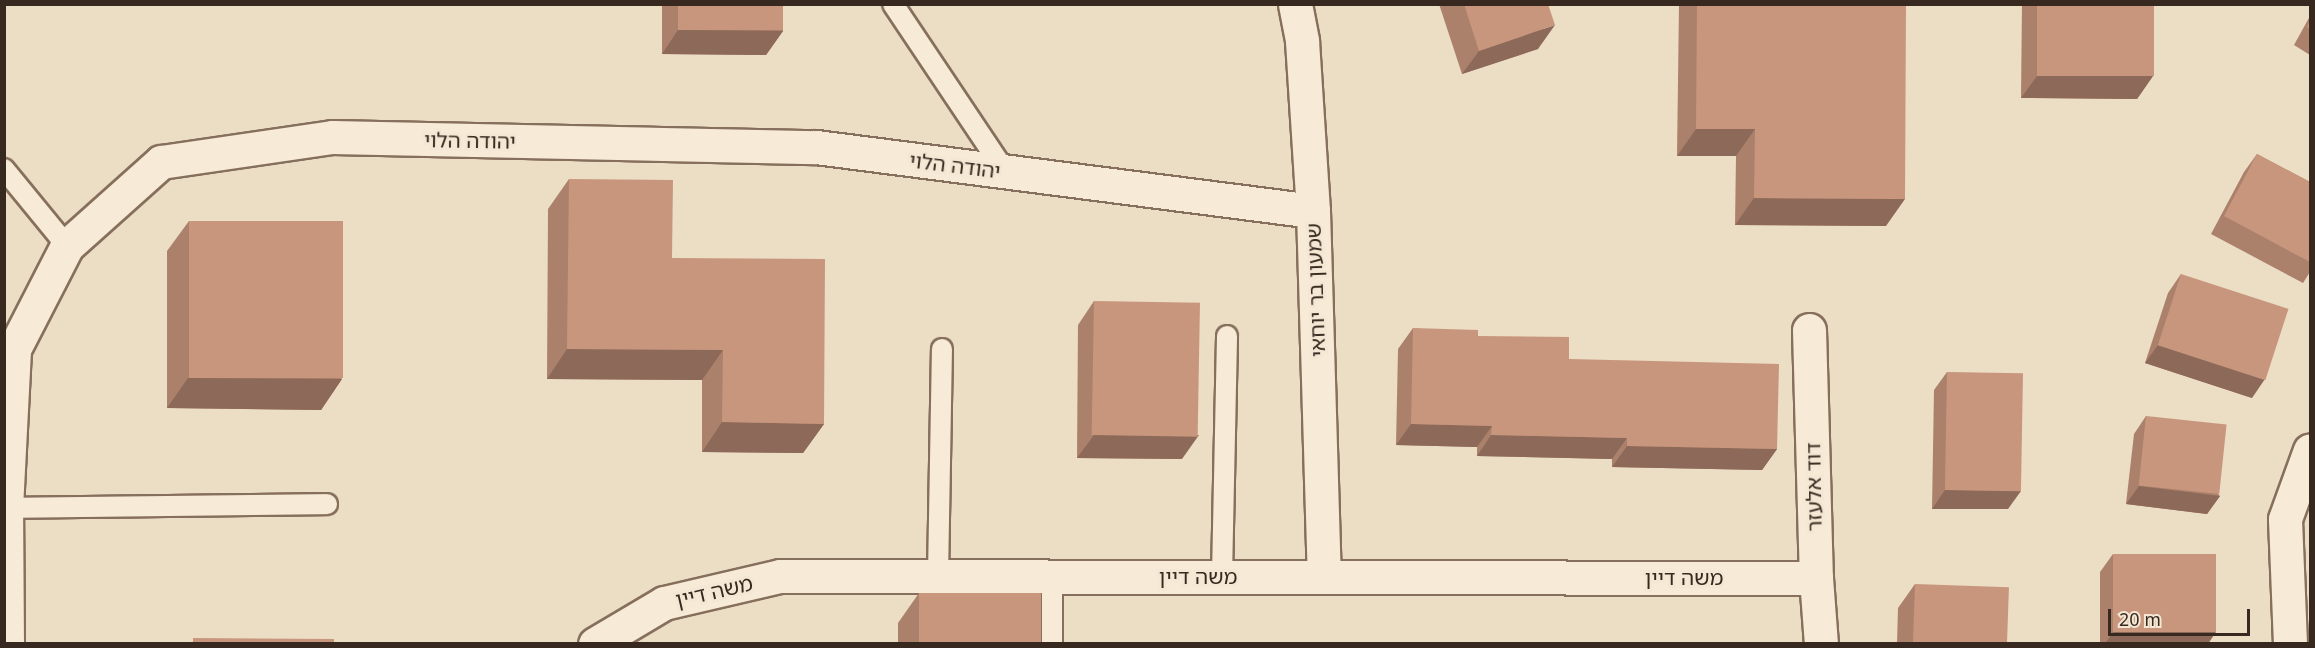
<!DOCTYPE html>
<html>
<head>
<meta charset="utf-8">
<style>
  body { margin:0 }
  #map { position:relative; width:2315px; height:648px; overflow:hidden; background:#ecddc5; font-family:Georgia,"Noto Sans Hebrew",serif }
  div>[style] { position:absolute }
  .roads { filter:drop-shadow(2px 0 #866f5c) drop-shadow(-2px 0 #866f5c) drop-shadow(0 2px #866f5c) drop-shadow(0 -2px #866f5c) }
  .lane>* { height:20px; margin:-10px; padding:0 10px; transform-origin:10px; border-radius:10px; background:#f7ebd8 }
  .street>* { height:33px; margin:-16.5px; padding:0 16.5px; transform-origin:16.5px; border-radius:16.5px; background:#f7ebd8 }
  .wall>* { inset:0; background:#ac816c }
  .shaded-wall>* { inset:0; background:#8c6958 }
  .building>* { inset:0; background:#c8967d; transform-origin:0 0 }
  span { translate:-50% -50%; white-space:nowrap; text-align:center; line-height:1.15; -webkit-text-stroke:6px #f4e8d4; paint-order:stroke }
  .street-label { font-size:21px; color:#37291f }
  .frame { position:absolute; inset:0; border:6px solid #37291f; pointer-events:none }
  .scale { position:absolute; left:2108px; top:609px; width:142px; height:27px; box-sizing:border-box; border:3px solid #37291f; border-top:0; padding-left:8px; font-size:18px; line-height:21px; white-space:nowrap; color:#37291f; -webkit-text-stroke:4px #f4e8d4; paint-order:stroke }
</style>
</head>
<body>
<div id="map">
  <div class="roads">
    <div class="lane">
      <i style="left:893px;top:4px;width:201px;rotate:56.2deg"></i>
      <i style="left:4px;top:169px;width:99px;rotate:50.7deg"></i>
      <i style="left:6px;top:508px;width:321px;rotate:-0.7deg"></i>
      <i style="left:938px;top:576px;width:227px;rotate:-89deg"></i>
      <i style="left:1052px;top:576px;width:68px;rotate:90deg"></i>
      <i style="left:1222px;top:576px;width:240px;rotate:-88.8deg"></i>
    </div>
    <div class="street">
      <i style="left:1295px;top:4px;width:38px;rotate:79deg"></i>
      <i style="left:1302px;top:41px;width:170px;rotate:86.3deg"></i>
      <i style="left:1313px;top:211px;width:366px;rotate:88.3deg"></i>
      <i style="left:1809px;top:330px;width:248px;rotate:88.4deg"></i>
      <i style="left:1816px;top:578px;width:66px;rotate:85.7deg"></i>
      <i style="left:7px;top:644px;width:136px;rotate:-90.4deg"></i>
      <i style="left:6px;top:508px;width:159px;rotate:-87.1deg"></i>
      <i style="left:14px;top:349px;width:116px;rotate:-62.8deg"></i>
      <i style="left:67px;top:246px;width:126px;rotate:-41.8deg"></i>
      <i style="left:161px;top:162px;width:173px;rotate:-8.3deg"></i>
      <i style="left:332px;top:137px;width:484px;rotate:1.2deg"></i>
      <i style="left:816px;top:147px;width:501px;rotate:7.34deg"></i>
      <i style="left:595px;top:644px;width:80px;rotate:-30.7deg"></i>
      <i style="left:664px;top:603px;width:119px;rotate:-13.1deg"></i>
      <i style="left:780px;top:576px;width:1036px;rotate:0.11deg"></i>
      <i style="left:2290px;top:644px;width:125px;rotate:-92.3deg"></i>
      <i style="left:2285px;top:519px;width:73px;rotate:-70.1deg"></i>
    </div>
  </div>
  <div class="wall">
    <i style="clip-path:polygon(662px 4px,783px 4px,783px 31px,766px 55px,662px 54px)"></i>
    <i style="clip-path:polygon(1439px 4px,1548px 4px,1538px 49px,1462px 74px)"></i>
    <i style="clip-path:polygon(1679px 4px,1906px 4px,1886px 226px,1735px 225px,1736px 156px,1677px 156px)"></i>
    <i style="clip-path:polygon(2022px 4px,2154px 4px,2153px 76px,2137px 99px,2021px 98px)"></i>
    <i style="clip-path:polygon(2310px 16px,2310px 55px,2294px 45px)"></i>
    <i style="clip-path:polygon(2257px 154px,2310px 182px,2310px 272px,2303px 283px,2211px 234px,2244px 172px)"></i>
    <i style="clip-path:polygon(569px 179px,672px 258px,824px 424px,803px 453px,702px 452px,702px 380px,547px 379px,548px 209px)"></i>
    <i style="clip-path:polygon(189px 221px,342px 379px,321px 410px,167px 408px,167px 251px)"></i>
    <i style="clip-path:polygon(2181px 274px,2252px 398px,2145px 363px,2168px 293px)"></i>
    <i style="clip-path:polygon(1094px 301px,1182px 459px,1077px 458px,1078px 325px)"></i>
    <i style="clip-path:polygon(1413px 328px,1478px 336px,1569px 359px,1777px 449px,1762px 470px,1612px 467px,1612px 459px,1477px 456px,1477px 447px,1396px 445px,1398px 349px)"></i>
    <i style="clip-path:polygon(1947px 372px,2008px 509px,1932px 509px,1934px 390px)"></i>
    <i style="clip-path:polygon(2146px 416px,2220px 496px,2207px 514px,2126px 504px,2134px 434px)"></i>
    <i style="clip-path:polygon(2113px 554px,2208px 644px,2100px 644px,2100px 572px)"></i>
    <i style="clip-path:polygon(1915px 584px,2008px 644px,1897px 644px,1898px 608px)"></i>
    <i style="clip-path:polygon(919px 593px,1041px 644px,898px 644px,898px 623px)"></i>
  </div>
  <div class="shaded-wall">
    <i style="clip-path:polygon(1555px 25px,1538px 49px,1462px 74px,1479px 51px)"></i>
    <i style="clip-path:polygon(678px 30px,783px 31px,766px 55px,662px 54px)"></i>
    <i style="clip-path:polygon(2037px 76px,2153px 76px,2137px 99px,2021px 98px)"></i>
    <i style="clip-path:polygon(1696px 129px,1755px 129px,1736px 156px,1677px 156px)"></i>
    <i style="clip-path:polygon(1754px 198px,1905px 199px,1886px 226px,1735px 225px)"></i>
    <i style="clip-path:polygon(2158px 345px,2265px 379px,2252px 398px,2145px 363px)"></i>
    <i style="clip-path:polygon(567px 349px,723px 350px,702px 380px,547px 379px)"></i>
    <i style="clip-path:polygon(188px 378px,342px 379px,321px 410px,167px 408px)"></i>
    <i style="clip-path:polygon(722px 422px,824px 424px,803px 453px,702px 452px)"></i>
    <i style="clip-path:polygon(1411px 424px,1492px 426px,1477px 447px,1396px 445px)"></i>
    <i style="clip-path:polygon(1094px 435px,1199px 435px,1182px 459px,1077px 458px)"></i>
    <i style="clip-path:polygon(1491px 435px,1627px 438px,1612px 459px,1477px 456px)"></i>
    <i style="clip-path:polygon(1627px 446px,1777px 449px,1762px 470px,1612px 467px)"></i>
    <i style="clip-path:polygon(2139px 486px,2220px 496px,2207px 514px,2126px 504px)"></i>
    <i style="clip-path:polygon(1945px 490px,2021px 491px,2008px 509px,1932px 509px)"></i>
    <i style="clip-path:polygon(2113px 632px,2216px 632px,2208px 644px,2105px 644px)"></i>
  </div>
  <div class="building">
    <i style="left:678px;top:4px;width:105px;height:26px"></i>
    <i style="clip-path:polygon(1464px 4px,1548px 4px,1555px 25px,1479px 51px)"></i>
    <i style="clip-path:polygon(1697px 4px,1906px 4px,1905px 199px,1754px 198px,1755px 129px,1696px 129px)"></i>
    <i style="left:2037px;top:4px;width:117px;height:72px"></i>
    <i style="clip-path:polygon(2310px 21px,2310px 29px,2307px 27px)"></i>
    <i style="clip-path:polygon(2257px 154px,2310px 182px,2310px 262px,2224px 216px)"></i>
    <i style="clip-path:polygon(569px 179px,673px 180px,672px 258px,825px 259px,824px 424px,722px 422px,723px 350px,567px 349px)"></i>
    <i style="left:189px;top:221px;width:154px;height:157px"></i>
    <i style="left:2181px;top:274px;width:113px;height:75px;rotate:18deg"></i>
    <i style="left:1094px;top:301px;width:106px;height:134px;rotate:1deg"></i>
    <i style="clip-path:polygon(1413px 328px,1478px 330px,1478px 336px,1569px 337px,1569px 359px,1779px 364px,1777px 449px,1627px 446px,1627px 438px,1491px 435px,1492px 426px,1411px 424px)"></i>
    <i style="left:1947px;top:372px;width:76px;height:118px;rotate:1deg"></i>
    <i style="left:2146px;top:416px;width:81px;height:70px;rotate:6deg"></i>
    <i style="left:2113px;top:554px;width:103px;height:78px"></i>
    <i style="left:1915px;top:584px;width:94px;height:60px;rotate:2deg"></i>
    <i style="left:919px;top:593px;width:122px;height:51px"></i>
    <i style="clip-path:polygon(193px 638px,334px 639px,334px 644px,193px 644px)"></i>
  </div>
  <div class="street-label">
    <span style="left:470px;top:140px;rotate:1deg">יהודה הלוי</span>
    <span style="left:955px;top:165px;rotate:7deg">יהודה הלוי</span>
    <span style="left:1315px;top:290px;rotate:-92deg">שמעון בר יוחאי</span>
    <span style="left:1813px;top:487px;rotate:-91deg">דוד אלעזר</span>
    <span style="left:1198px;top:576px">משה דיין</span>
    <span style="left:1684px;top:577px">משה דיין</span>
    <span style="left:714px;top:591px;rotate:-13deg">משה דיין</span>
  </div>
  <div class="frame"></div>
  <div class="scale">20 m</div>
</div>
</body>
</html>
